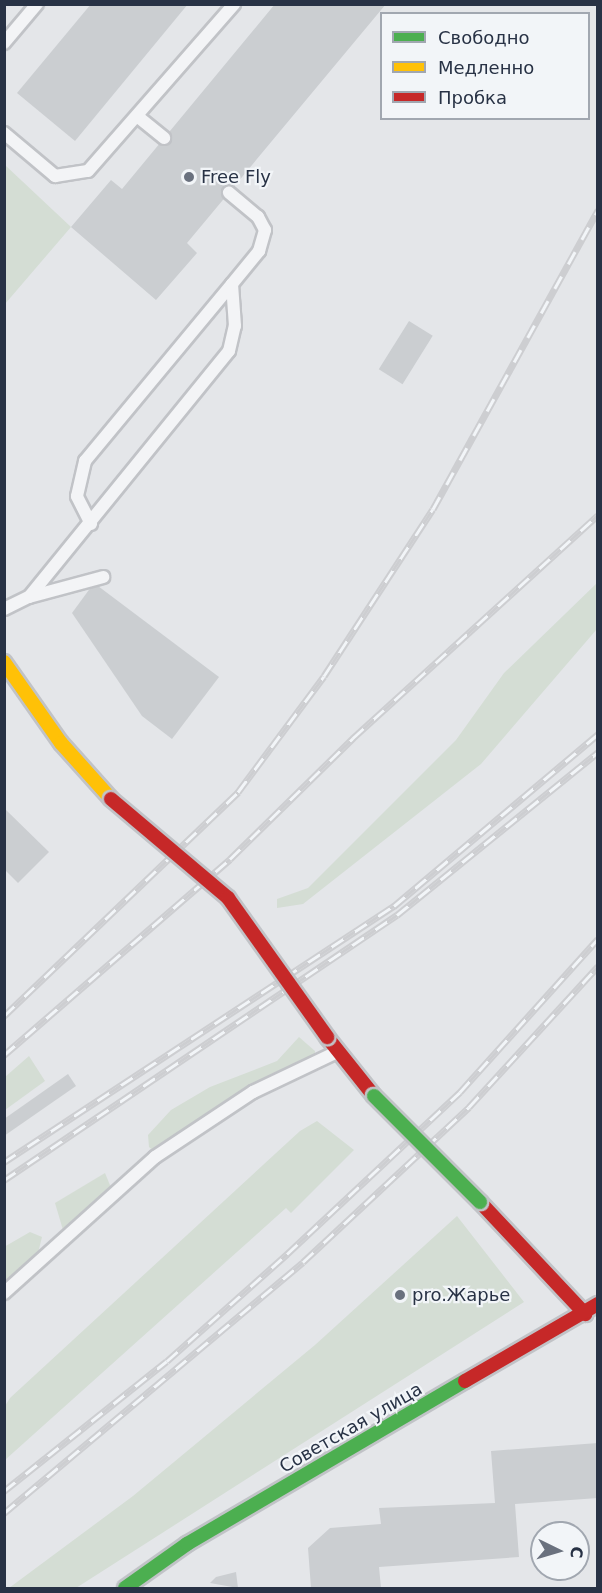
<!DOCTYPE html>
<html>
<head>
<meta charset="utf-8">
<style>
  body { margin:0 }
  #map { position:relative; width:602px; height:1593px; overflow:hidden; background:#e4e6e9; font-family:"DejaVu Sans",sans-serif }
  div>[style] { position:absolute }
  .green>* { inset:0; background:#d4ddd4 }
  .building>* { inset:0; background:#cbced1; transform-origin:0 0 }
  .roads { filter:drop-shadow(2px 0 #c1c3c7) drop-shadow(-2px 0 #c1c3c7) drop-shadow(0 2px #c1c3c7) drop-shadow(0 -2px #c1c3c7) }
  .lane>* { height:12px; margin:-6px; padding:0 6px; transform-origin:6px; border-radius:6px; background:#f3f4f6 }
  .fast>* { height:14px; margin:-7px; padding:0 7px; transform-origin:7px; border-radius:7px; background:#4caf50 }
  .slow>* { height:14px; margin:-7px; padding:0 7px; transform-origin:7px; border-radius:7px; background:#ffc107 }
  .jam>* { height:14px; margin:-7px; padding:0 7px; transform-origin:7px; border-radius:7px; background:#c62828 }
  .rail>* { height:7px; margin-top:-3.5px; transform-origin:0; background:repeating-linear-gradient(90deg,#f2f5f8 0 14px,#cdced1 0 28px); box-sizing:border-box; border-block:2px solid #cdced1 }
  .bridges { filter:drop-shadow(2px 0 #c1c3c7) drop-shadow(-2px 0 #c1c3c7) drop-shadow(0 2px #c1c3c7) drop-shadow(0 -2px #c1c3c7) }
  .fast-bridge>* { height:14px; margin:-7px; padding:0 7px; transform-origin:7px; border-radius:7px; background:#4caf50 }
  .jam-bridge>* { height:14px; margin:-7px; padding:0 7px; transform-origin:7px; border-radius:7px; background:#c62828 }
  .dots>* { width:16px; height:16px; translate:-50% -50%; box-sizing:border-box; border:3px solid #f2f5f8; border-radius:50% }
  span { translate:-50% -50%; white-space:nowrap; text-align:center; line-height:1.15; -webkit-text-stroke:4.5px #f2f5f8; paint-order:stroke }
  .poi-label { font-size:18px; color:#283245 }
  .left { translate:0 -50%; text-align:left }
  .street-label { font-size:18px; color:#283245 }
  .frame { position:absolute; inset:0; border:6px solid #283245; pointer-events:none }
  .legend { position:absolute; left:380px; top:12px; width:210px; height:108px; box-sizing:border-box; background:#f2f5f8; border:2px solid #a1a7b0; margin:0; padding:8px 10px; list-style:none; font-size:18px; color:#283245 }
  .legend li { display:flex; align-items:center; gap:12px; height:30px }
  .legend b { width:30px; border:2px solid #a1a7b0 }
  .north { position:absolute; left:530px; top:1521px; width:60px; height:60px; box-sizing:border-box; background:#f2f5f8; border:2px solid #a1a7b0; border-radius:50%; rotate:95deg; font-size:16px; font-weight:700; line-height:24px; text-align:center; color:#283245 }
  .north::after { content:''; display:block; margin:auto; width:21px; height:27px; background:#6a717e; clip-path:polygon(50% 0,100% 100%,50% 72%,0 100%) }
</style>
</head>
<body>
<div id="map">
  <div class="green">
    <i style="clip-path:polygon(5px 165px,71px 227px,5px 304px)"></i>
    <i style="clip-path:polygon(597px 583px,597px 629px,481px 764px,303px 904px,277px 908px,277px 899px,308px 888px,456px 740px,504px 673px)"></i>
    <i style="clip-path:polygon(299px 1037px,315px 1051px,315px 1062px,157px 1154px,149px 1147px,148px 1135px,171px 1110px,210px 1087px,277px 1061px)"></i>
    <i style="clip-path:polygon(29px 1056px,45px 1081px,5px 1110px,5px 1077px)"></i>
    <i style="clip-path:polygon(317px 1121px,354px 1150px,291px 1213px,286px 1208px,5px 1460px,5px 1406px,10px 1398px,300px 1131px)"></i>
    <i style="clip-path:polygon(105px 1173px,112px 1190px,74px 1226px,63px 1230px,55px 1203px)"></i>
    <i style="clip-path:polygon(457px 1216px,524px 1302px,76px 1588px,9px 1588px,133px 1496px,315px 1345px)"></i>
    <i style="clip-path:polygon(30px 1232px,42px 1237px,38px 1253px,5px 1284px,4px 1247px)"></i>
  </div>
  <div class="building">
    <i style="clip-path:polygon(91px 4px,188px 4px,75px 141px,17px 93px)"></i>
    <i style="clip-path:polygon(275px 4px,386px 4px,187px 243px,197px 253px,156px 300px,71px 227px,111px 180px,122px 189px)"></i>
    <i style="left:409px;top:321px;width:28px;height:57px;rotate:32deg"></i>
    <i style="clip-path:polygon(94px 583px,219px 677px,172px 739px,142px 716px,72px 613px)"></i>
    <i style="clip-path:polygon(4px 808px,49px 852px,18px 883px,4px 869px)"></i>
    <i style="clip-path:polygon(68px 1074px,76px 1086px,4px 1136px,4px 1119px)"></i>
    <i style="clip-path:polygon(598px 1443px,598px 1498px,515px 1504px,519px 1557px,379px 1567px,381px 1588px,311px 1588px,308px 1548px,330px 1528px,381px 1524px,379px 1508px,495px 1503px,491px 1451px)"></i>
    <i style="clip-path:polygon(236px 1572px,238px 1588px,210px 1583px,216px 1577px)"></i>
  </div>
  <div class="roads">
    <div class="lane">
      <i style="left:4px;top:43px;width:51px;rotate:-49.8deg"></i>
      <i style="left:137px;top:116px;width:35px;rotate:39deg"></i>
      <i style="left:4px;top:133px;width:67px;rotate:40.1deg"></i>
      <i style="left:55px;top:176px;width:33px;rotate:-9deg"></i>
      <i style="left:88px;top:171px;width:222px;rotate:-48.8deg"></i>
      <i style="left:91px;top:524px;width:31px;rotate:-117deg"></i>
      <i style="left:77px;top:496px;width:36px;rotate:-77deg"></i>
      <i style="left:85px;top:461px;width:230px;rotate:-50.3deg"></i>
      <i style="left:29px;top:597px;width:317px;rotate:-50.9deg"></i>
      <i style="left:229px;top:351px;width:26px;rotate:-77deg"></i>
      <i style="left:235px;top:326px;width:42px;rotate:-94.1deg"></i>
      <i style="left:232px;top:284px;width:43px;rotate:-50.7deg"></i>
      <i style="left:259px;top:251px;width:22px;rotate:-74deg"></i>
      <i style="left:265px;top:230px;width:15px;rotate:-118deg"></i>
      <i style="left:258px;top:217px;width:38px;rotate:-140deg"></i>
      <i style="left:4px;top:609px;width:28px;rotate:-26deg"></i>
      <i style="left:29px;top:597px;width:77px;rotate:-15.1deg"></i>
      <i style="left:4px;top:1293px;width:203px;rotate:-42deg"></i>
      <i style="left:155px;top:1157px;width:118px;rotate:-33.6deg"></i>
      <i style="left:253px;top:1092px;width:93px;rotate:-25.5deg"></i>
    </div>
    <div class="fast">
      <i style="left:125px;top:1588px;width:76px;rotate:-35.4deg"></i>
      <i style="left:187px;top:1544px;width:322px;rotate:-30.4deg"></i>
    </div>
    <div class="slow">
      <i style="left:4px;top:662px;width:99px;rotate:54.9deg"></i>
      <i style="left:61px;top:743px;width:75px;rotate:48.2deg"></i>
    </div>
    <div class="jam">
      <i style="left:327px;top:1037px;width:75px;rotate:51.5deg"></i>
      <i style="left:480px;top:1202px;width:154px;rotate:46.8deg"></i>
      <i style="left:465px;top:1381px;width:154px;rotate:-30.1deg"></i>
    </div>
  </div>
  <div class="rail">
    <i style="left:4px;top:1016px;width:324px;rotate:-43.7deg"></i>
    <i style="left:238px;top:792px;width:144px;rotate:-53.4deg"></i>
    <i style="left:324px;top:676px;width:199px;rotate:-56.9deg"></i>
    <i style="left:433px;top:509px;width:342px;rotate:-61.1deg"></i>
    <i style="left:4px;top:1055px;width:299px;rotate:-40.9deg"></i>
    <i style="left:230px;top:859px;width:173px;rotate:-44.5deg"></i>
    <i style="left:353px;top:738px;width:331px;rotate:-42.3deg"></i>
    <i style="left:4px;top:1162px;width:467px;rotate:-33.3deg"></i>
    <i style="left:394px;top:906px;width:267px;rotate:-40.1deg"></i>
    <i style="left:4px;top:1180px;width:474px;rotate:-34deg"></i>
    <i style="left:397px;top:915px;width:259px;rotate:-39deg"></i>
    <i style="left:4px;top:1491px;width:208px;rotate:-38.6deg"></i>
    <i style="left:167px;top:1361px;width:161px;rotate:-41.7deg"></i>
    <i style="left:287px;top:1254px;width:237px;rotate:-43.1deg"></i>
    <i style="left:460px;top:1092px;width:206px;rotate:-48deg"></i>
    <i style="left:4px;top:1513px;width:390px;rotate:-40deg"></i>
    <i style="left:303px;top:1262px;width:227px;rotate:-43deg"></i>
    <i style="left:469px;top:1107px;width:191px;rotate:-47.5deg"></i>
  </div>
  <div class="bridges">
    <div class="fast-bridge">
      <i style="left:374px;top:1096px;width:150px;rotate:45deg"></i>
    </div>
    <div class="jam-bridge">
      <i style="left:111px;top:799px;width:153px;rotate:40.2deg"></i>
      <i style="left:228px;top:898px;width:171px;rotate:54.5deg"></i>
    </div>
  </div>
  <div class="dots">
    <i style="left:189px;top:177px;background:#6a717e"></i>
    <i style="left:400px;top:1295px;background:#6a717e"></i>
  </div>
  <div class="poi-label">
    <span class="left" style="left:201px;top:177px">Free Fly</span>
    <span class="left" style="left:412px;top:1295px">pro.Жарье</span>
  </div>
  <div class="street-label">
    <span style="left:351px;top:1428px;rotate:-30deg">Советская улица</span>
  </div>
  <div class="frame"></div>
  <ul class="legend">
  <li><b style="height:8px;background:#4caf50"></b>Свободно</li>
  <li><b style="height:8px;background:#ffc107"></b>Медленно</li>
  <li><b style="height:8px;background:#c62828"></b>Пробка</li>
  </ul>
  <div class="north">С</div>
</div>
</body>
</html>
